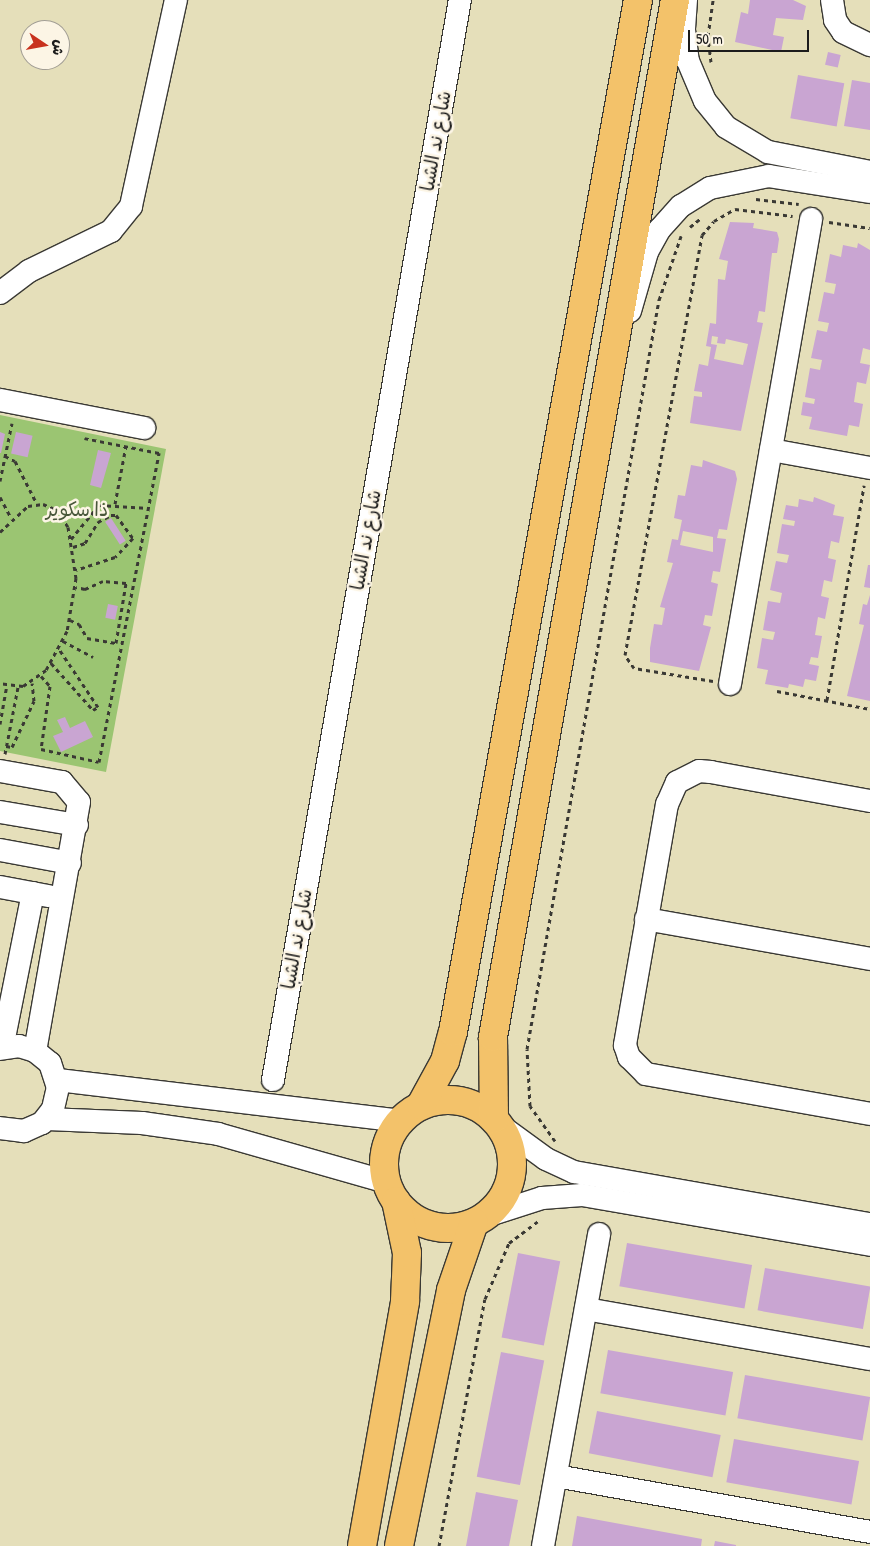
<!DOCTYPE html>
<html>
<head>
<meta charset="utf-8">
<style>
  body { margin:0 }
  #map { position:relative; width:870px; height:1546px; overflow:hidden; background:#e5dfba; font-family:"Patrick Hand","Playpen Sans Arabic",sans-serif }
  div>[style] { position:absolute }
  .green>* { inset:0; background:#9bc572 }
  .building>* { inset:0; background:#c9a5d2; transform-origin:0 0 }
  .path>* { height:3px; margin-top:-1.5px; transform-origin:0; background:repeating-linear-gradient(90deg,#3a3934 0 4px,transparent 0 8px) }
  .roads { filter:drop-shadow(1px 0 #3a3934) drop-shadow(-1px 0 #3a3934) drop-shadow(0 1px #3a3934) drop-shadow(0 -1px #3a3934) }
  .minor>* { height:22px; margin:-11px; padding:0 11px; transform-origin:11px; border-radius:11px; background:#fff }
  .major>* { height:28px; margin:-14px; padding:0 14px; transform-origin:14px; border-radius:14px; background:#f3c26a }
  .major>.ring { margin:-14px; padding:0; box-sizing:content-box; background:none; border:28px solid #f3c26a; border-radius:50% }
  span { translate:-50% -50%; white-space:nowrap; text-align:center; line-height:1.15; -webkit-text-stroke:5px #fcf5e5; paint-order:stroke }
  .street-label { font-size:19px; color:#1c1c1c }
  .park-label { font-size:19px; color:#48573a }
  .north { position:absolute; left:20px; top:20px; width:50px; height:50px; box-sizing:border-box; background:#fcf5e5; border:1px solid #a29e95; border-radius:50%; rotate:102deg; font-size:14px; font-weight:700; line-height:20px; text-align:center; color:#1c1c1c }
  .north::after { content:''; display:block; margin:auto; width:18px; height:22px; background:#c8321e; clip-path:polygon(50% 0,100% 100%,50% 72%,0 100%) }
  .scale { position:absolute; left:688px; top:30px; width:121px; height:22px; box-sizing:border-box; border:2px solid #1c1c1c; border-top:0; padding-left:6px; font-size:15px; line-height:18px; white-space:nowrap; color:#1c1c1c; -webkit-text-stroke:4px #fcf5e5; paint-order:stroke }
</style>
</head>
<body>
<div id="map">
  <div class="green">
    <i style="clip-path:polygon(0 415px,166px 449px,106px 772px,0 751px)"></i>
  </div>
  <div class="building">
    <i style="clip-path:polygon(750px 0,793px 0,806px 6px,803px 20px,776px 18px,773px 35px,784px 37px,781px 52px,735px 42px,741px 12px,748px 14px)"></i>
    <i style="left:828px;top:52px;width:13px;height:13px;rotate:13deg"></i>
    <i style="left:798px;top:75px;width:47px;height:44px;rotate:10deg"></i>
    <i style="clip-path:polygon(852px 80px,870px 83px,870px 130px,844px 126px)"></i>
    <i style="clip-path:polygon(evenodd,730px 222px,754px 223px,753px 228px,777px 232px,779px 239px,777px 253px,772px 253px,765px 312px,759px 311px,757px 322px,763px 323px,741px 431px,690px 423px,694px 396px,702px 397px,702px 392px,694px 391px,699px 364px,708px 366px,711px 347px,706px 346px,710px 323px,716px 324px,718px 279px,725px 280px,728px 261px,719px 259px,730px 222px,712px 336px,718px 337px,717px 343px,725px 344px,726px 339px,748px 344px,743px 365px,714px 359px,717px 345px,711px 344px,712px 336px)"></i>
    <i style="clip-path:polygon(858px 243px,870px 250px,870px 350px,863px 348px,860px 363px,870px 365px,866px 384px,857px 382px,854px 402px,863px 404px,859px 427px,849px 425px,847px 436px,809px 429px,812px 417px,801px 415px,803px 402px,814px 404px,815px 399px,805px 397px,810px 368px,820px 370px,822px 360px,811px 358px,817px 330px,827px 332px,829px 323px,818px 321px,824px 292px,834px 294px,836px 284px,825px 282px,830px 254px,841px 257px,843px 245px,857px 248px)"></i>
    <i style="clip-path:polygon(0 432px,5px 434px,1px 453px,0 453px)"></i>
    <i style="left:16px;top:432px;width:17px;height:22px;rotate:13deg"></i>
    <i style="clip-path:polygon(98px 450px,111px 453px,101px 488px,90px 485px)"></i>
    <i style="clip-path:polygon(evenodd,703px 460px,735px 471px,737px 479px,727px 530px,719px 529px,717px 538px,726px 539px,720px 572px,713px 571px,711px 582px,718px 584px,712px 616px,705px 615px,703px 625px,711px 627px,699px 671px,650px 662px,650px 648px,654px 624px,662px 625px,665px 608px,660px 607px,673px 563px,667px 562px,672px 539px,678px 540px,682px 520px,674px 518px,678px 495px,685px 496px,691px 465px,702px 467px,703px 460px,683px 531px,713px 537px,713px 552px,680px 545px,683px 531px)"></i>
    <i style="clip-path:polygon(814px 497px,835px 505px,833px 515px,844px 517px,839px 543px,831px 541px,828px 558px,836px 560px,832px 582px,824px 580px,821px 596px,829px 598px,825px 619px,818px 617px,815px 635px,822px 636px,818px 658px,811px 657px,809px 664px,819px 666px,816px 681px,805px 679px,803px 687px,789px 684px,788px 688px,765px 684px,768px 670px,757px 668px,762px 638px,773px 640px,775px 632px,763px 630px,768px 601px,780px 603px,782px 593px,770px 590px,776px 561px,787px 563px,789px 555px,777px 553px,782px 524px,794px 526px,795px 521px,783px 519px,786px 505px,798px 507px,799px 499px,813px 502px)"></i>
    <i style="left:111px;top:518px;width:27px;height:7px;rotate:57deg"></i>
    <i style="clip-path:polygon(868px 565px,870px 565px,870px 588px,864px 587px)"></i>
    <i style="clip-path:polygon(870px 595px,870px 701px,847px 696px,864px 625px,859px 624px,863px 604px,867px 605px)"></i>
    <i style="left:108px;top:604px;width:10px;height:14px;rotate:11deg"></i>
    <i style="clip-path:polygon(65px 717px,70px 728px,85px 721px,93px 737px,61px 752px,53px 736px,63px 732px,57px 720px)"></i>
    <i style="left:627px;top:1243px;width:127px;height:44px;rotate:10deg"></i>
    <i style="left:518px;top:1253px;width:43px;height:86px;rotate:11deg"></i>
    <i style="left:765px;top:1268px;width:107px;height:43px;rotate:10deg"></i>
    <i style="left:608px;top:1350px;width:127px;height:44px;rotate:10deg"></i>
    <i style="left:501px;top:1352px;width:44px;height:127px;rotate:11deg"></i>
    <i style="left:745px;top:1375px;width:127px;height:44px;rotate:10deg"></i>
    <i style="left:597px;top:1411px;width:126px;height:43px;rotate:11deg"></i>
    <i style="left:734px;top:1439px;width:127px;height:44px;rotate:10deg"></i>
    <i style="clip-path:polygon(476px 1492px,518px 1500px,509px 1546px,466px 1546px)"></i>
    <i style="clip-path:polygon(577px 1516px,702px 1539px,701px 1546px,572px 1546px)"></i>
    <i style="clip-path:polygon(715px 1541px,736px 1545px,736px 1546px,714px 1546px)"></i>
  </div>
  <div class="path">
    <i style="left:711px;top:62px;width:26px;rotate:-97deg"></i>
    <i style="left:708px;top:36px;width:36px;rotate:-82deg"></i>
    <i style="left:756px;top:199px;width:43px;rotate:6.6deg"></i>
    <i style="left:829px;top:222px;width:41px;rotate:8.3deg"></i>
    <i style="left:690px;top:227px;width:14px;rotate:-39deg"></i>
    <i style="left:5px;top:456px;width:11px;rotate:27deg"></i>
    <i style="left:15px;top:461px;width:48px;rotate:62.9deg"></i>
    <i style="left:0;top:481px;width:59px;rotate:-78.3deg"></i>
    <i style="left:0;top:497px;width:24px;rotate:62deg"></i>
    <i style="left:115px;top:504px;width:59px;rotate:-79.3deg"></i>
    <i style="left:0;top:532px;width:38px;rotate:-43deg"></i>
    <i style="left:28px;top:506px;width:15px;rotate:-8deg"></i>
    <i style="left:43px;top:504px;width:15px;rotate:23deg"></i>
    <i style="left:57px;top:510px;width:20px;rotate:57deg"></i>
    <i style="left:68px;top:527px;width:52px;rotate:81.1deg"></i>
    <i style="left:76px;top:578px;width:54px;rotate:99.6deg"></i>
    <i style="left:67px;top:631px;width:44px;rotate:118.3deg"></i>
    <i style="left:46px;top:670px;width:28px;rotate:145deg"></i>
    <i style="left:23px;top:686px;width:23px;rotate:-173deg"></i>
    <i style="left:71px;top:539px;width:44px;rotate:-50.5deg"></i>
    <i style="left:99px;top:505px;width:50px;rotate:3.4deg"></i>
    <i style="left:73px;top:547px;width:13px;rotate:-18deg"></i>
    <i style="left:85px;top:543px;width:25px;rotate:-58deg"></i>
    <i style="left:98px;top:522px;width:15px;rotate:-28deg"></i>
    <i style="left:111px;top:515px;width:5px"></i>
    <i style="left:116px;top:515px;width:29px;rotate:54deg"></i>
    <i style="left:133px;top:538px;width:26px;rotate:133deg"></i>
    <i style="left:115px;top:557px;width:41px;rotate:161.6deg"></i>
    <i style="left:70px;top:620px;width:10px;rotate:24deg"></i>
    <i style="left:79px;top:624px;width:16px;rotate:60deg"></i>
    <i style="left:87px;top:638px;width:29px;rotate:10deg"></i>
    <i style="left:116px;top:643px;width:61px;rotate:-80.5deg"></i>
    <i style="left:126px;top:583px;width:23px;rotate:-175deg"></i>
    <i style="left:103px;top:581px;width:20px;rotate:156deg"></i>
    <i style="left:85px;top:589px;width:9px;rotate:-167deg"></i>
    <i style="left:63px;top:641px;width:34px;rotate:28deg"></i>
    <i style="left:51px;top:663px;width:63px;rotate:48.2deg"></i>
    <i style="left:93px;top:710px;width:6px;rotate:-31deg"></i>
    <i style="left:98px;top:707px;width:70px;rotate:-123.9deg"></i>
    <i style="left:41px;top:676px;width:13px;rotate:48deg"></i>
    <i style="left:50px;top:686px;width:64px;rotate:98.1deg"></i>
    <i style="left:41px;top:749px;width:59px;rotate:12.6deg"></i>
    <i style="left:99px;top:762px;width:315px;rotate:-79deg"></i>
    <i style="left:159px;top:453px;width:76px;rotate:-168.7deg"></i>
    <i style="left:713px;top:681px;width:80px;rotate:-170.7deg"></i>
    <i style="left:634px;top:668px;width:16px;rotate:-125deg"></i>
    <i style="left:625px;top:655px;width:427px;rotate:-79.6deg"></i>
    <i style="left:702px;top:235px;width:18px;rotate:-49deg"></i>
    <i style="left:714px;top:221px;width:24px;rotate:-30deg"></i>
    <i style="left:735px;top:209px;width:58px;rotate:6.9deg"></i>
    <i style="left:777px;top:691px;width:95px;rotate:11deg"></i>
    <i style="left:827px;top:700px;width:218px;rotate:-80.2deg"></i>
    <i style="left:0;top:724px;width:39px;rotate:-80deg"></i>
    <i style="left:6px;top:746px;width:6px;rotate:9deg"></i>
    <i style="left:12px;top:747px;width:51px;rotate:-64.4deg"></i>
    <i style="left:34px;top:701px;width:18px;rotate:-96deg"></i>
    <i style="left:5px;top:754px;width:68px;rotate:-79deg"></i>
    <i style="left:555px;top:1141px;width:43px;rotate:-125.5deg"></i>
    <i style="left:530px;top:1106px;width:57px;rotate:-93deg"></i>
    <i style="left:527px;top:1049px;width:761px;rotate:-80.01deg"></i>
    <i style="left:659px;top:300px;width:68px;rotate:-71deg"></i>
    <i style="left:439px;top:1546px;width:251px;rotate:-79.5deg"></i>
    <i style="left:485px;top:1299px;width:61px;rotate:-66.8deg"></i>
    <i style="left:509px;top:1243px;width:36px;rotate:-37deg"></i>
  </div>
  <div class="roads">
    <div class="minor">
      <i style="left:686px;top:0;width:30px;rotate:94deg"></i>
      <i style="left:684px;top:30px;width:31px;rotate:83deg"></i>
      <i style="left:688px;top:61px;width:43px;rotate:67deg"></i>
      <i style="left:705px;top:101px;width:33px;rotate:51deg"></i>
      <i style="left:726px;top:127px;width:49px;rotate:30.8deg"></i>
      <i style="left:768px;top:152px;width:104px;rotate:11.1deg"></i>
      <i style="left:832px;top:0;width:20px;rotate:81deg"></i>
      <i style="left:835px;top:20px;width:14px;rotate:56deg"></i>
      <i style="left:843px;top:32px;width:30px;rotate:26deg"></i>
      <i style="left:0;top:293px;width:36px;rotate:-37deg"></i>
      <i style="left:29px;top:271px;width:91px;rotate:-26deg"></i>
      <i style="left:111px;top:231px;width:32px;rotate:-51deg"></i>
      <i style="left:131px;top:206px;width:211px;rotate:-77.7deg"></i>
      <i style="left:630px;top:311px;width:61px;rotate:-73.9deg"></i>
      <i style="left:647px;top:252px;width:26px;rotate:-61deg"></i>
      <i style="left:660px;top:229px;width:31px;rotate:-48deg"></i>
      <i style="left:681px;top:206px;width:34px;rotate:-32deg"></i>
      <i style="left:710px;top:188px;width:60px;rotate:-11.5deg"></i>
      <i style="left:769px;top:176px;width:102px;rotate:9deg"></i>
      <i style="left:0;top:400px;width:147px;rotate:11deg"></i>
      <i style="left:771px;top:450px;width:101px;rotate:10.3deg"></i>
      <i style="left:730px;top:684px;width:472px;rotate:-80.1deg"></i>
      <i style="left:0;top:771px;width:63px;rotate:10.1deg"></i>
      <i style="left:62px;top:782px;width:26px;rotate:50deg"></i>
      <i style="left:79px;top:802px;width:253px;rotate:100deg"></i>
      <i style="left:870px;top:801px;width:162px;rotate:-169.7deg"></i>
      <i style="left:711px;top:772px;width:12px;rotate:-175deg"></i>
      <i style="left:699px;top:771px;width:25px;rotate:153deg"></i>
      <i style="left:677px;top:782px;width:24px;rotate:114deg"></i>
      <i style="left:667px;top:804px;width:245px;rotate:99.9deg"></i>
      <i style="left:625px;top:1045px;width:13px;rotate:72deg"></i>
      <i style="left:629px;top:1057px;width:24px;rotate:45deg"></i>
      <i style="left:646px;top:1074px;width:228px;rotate:10.1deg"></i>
      <i style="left:0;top:812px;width:78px;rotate:9.6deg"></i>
      <i style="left:0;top:850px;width:71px;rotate:10.5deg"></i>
      <i style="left:0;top:887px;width:49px;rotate:10.6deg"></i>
      <i style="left:646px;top:919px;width:228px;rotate:10.1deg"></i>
      <i style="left:2px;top:1048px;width:158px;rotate:-78.7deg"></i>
      <i style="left:0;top:1049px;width:19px;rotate:-9deg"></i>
      <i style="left:19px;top:1046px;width:17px;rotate:17deg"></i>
      <i style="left:35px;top:1051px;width:19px;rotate:39deg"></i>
      <i style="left:50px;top:1063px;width:25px;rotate:72deg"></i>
      <i style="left:58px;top:1087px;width:23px;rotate:103deg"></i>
      <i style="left:53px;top:1109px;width:18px;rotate:128deg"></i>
      <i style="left:42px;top:1123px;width:20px;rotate:156deg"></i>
      <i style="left:24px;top:1131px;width:24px;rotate:-173deg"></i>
      <i style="left:58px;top:1080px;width:344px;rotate:6.8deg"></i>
      <i style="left:273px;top:1080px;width:1096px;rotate:-80.18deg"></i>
      <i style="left:47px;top:1119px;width:95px;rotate:2.4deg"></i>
      <i style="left:142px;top:1123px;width:77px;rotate:8.2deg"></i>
      <i style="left:218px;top:1134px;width:175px;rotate:15.9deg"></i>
      <i style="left:498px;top:1124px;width:59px;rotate:36.1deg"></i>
      <i style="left:546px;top:1159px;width:31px;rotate:25deg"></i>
      <i style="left:574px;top:1172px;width:301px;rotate:10deg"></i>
      <i style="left:483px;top:1217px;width:62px;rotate:-17.9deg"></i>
      <i style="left:542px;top:1198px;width:40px;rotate:-4.3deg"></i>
      <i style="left:582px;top:1195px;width:292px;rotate:9.8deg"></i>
      <i style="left:586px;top:1309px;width:288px;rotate:10deg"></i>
      <i style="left:556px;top:1476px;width:319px;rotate:10.1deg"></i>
      <i style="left:543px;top:1546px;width:317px;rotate:-79.8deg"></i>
    </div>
    <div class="major">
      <i class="ring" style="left:384px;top:1100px;width:100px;height:100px"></i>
      <i style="left:421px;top:1105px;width:50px;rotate:-61.4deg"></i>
      <i style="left:445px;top:1061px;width:30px;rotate:-75deg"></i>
      <i style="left:453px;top:1032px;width:1048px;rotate:-79.84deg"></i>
      <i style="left:494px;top:1119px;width:82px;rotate:-90.7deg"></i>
      <i style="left:493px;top:1037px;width:1053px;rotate:-80.05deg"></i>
      <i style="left:362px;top:1546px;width:249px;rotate:-80deg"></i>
      <i style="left:405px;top:1301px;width:48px;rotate:-87.6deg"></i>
      <i style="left:407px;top:1253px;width:53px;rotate:-101.9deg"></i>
      <i style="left:399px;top:1546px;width:261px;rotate:-78.5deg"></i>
      <i style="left:451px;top:1290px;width:71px;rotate:-71.1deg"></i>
    </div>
  </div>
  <div class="street-label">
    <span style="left:436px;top:141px;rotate:-80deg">شارع ند الشبا</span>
    <span style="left:366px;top:540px;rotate:-80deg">شارع ند الشبا</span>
    <span style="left:297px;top:939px;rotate:-80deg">شارع ند الشبا</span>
  </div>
  <div class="park-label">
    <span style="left:77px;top:510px">ذا سكوير</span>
  </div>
  <div class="north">ش</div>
  <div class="scale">50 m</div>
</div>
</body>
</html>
